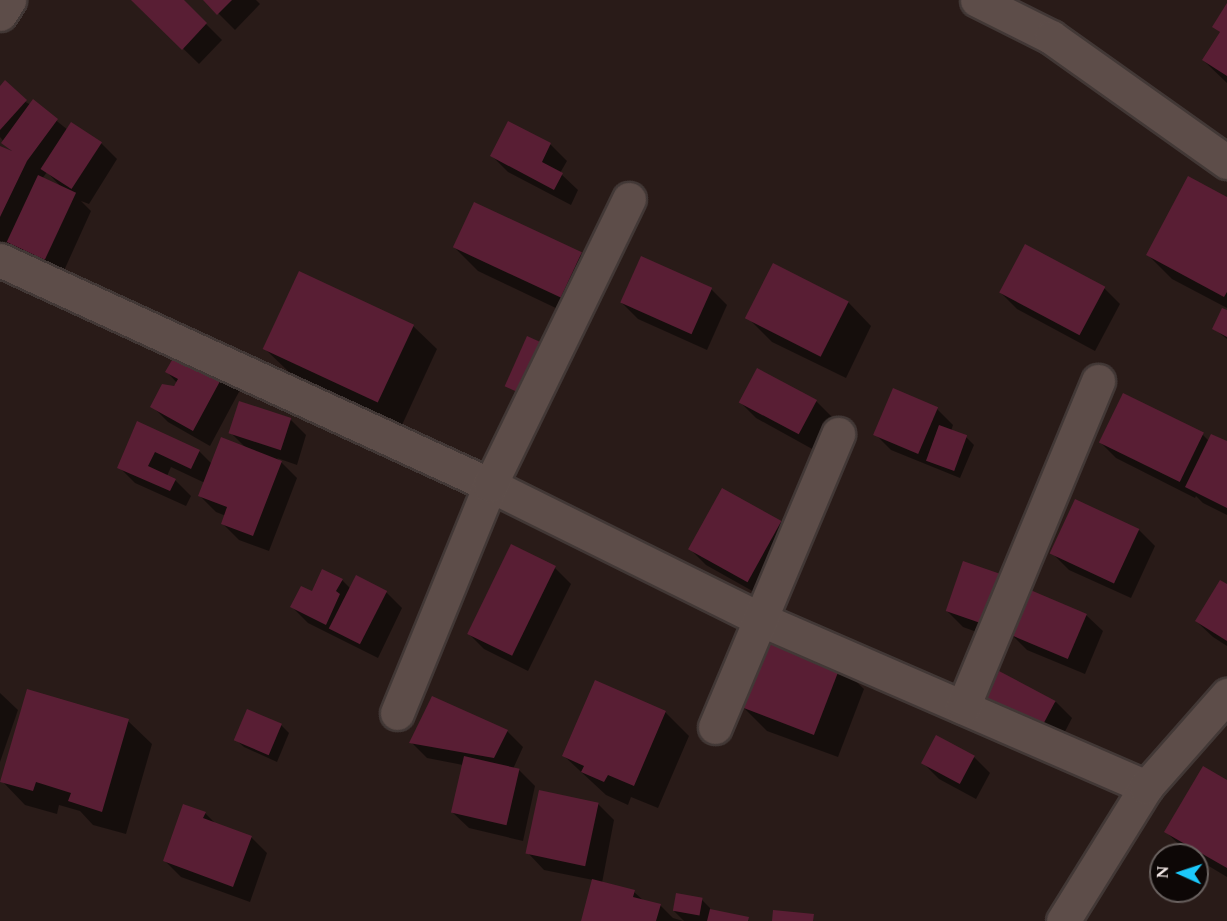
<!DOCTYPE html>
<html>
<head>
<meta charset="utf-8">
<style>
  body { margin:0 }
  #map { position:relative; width:1227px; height:921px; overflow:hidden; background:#291b18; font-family:Spectral,serif }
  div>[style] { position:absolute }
  .shadow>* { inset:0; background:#0007 }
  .building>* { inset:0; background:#591e34; transform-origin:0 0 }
  .roads { filter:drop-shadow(2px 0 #423836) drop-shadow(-2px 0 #423836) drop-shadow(0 2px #423836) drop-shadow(0 -2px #423836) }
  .minor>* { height:33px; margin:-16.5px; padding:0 16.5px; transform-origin:16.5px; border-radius:16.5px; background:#5d4d49 }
  .tertiary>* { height:33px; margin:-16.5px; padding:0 16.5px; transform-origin:16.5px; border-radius:16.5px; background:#5d4d49 }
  span { translate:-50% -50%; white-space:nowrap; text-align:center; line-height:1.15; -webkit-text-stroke:4.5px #0d0706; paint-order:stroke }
  .north { position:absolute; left:1149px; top:843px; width:60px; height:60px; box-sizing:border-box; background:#0d0706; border:2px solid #69615f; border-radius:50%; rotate:273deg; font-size:16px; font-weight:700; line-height:24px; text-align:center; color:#f2e7e5 }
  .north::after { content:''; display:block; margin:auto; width:21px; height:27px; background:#1cc9fc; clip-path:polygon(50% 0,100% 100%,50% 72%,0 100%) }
</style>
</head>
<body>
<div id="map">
  <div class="shadow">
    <i style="clip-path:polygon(133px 0,182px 0,222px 40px,199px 64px)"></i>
    <i style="clip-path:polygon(205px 0,256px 0,260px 4px,235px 30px)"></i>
    <i style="clip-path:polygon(1227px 8px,1227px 83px,1203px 60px,1221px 33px,1214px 27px)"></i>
    <i style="clip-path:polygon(evenodd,0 88px,31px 105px,33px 102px,68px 130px,101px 143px,117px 159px,89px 204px,81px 201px,91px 211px,62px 275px,25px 258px,11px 243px,8px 249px,0 245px,0 147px,13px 153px,0 137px,0 88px,47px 172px,63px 189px,42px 179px,47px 172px)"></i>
    <i style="clip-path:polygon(509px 123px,551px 145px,567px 161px,560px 173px,578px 190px,571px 205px,508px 172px,492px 156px)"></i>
    <i style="clip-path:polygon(1227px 199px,1227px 308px,1172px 279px,1148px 255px)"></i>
    <i style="clip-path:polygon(454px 247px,580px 255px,604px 278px,583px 321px,478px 271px)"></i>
    <i style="clip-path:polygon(1104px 288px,1120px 304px,1095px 351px,1017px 309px,1001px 293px)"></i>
    <i style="clip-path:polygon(711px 289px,727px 305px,707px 350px,638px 319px,622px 303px)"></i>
    <i style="clip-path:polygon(848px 302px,871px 326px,846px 378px,772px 342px,748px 318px)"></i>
    <i style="clip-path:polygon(1227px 312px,1227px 339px,1213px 328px)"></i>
    <i style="clip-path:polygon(413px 326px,437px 349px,402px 425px,289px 372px,265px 349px)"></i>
    <i style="clip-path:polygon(167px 372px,224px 374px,240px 390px,210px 446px,168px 422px,152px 406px,177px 383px)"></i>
    <i style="clip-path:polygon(816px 401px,832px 417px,814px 450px,756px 418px,740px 402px)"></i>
    <i style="clip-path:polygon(937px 409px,953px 425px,951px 431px,966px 437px,974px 445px,960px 478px,891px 450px,875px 434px)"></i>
    <i style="clip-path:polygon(290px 419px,306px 435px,297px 465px,277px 458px,297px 478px,269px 551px,239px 540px,223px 524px,226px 516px,216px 512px,200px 496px,205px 483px,171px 467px,167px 476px,175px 480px,191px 496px,186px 506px,135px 483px,119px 467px,138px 423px,199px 451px,212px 464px,247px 449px,230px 432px)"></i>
    <i style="clip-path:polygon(1203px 435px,1209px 441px,1227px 443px,1227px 515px,1203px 503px,1196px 496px,1195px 498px,1116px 458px,1100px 442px)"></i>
    <i style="clip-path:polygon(780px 522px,796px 538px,763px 597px,706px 565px,690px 549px)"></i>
    <i style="clip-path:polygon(1139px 530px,1155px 546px,1131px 598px,1069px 570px,1052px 553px)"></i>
    <i style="clip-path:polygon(555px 568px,571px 584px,528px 671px,484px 649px,468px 633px)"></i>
    <i style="clip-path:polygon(1002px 577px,1001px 641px,963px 627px,947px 611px)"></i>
    <i style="clip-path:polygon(342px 580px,351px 589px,386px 592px,402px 608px,378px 658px,308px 623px,292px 607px,312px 593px)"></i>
    <i style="clip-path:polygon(1227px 586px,1227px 646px,1213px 637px,1196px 621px)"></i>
    <i style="clip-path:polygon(1086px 615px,1103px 631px,1085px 674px,1027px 650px,1011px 634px)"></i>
    <i style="clip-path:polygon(840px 666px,864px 689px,838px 757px,767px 731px,743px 707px)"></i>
    <i style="clip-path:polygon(0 693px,18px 710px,0 762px)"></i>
    <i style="clip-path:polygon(1056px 702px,1072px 718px,1057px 747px,1001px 718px)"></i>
    <i style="clip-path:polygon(248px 711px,281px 725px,289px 733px,277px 762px,244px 747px,236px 740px)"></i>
    <i style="clip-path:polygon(665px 712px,689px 736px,658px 808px,631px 797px,628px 805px,606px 795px,564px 756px)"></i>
    <i style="clip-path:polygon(128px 721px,152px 744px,126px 834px,93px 825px,80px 811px,59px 805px,57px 814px,25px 805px,2px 781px)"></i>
    <i style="clip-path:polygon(507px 731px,523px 747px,513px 769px,519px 770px,535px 786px,523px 841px,469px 828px,452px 812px,463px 765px,427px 758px,411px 742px)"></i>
    <i style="clip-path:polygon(974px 757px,990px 773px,976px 799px,939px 779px,923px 763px)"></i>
    <i style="clip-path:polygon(1227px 782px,1227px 877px,1197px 859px,1197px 855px,1190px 855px,1166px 832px)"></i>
    <i style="clip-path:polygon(598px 804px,614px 820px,602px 883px,634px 892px,644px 901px,660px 905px,673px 918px,683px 921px,583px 921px,593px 880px,544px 870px,528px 853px)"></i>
    <i style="clip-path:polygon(205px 813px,217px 825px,251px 837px,267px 853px,250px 902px,181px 877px,165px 861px)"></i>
    <i style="clip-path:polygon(702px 900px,710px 908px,710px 911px,750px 921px,684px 921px,674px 911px)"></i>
  </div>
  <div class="building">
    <i style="clip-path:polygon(131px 0,184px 0,207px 23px,182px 50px)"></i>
    <i style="clip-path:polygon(203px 0,232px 0,217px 15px)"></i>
    <i style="clip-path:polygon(1227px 3px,1227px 76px,1202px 60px,1220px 32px,1212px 27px)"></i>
    <i style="clip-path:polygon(5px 80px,27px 100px,0 130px,0 86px)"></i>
    <i style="clip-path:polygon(33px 99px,58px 119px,27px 161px,0 217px,0 146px,12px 151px,1px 143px)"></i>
    <i style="clip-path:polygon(508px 121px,551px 143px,542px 162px,563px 173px,554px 190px,490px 156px)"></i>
    <i style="left:71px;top:122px;width:37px;height:56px;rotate:33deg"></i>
    <i style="left:38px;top:175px;width:42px;height:74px;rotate:25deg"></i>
    <i style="clip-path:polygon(1188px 176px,1227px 197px,1227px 292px,1224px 297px,1146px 255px)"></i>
    <i style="left:474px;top:202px;width:119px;height:50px;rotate:25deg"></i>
    <i style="left:1025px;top:244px;width:91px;height:55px;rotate:28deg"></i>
    <i style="left:641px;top:256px;width:78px;height:51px;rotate:24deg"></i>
    <i style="left:773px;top:263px;width:85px;height:62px;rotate:27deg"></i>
    <i style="left:299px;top:271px;width:127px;height:86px;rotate:25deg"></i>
    <i style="clip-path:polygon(1222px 308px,1227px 310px,1227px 337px,1212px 329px)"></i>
    <i style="left:527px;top:336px;width:20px;height:55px;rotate:24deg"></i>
    <i style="clip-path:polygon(179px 348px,225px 372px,193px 431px,150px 407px,162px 384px,174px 386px,178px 379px,165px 372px)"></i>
    <i style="left:757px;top:368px;width:68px;height:39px;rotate:28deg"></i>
    <i style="left:893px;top:388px;width:49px;height:51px;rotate:23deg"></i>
    <i style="left:1123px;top:393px;width:90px;height:55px;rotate:26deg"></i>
    <i style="left:239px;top:401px;width:55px;height:34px;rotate:18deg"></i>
    <i style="clip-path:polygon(137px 421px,200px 450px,191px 469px,155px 452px,148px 466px,176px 479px,170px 491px,117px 468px)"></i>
    <i style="left:939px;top:425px;width:30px;height:38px;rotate:20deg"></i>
    <i style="clip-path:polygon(1211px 434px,1227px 441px,1227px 508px,1185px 487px)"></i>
    <i style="clip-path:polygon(221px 437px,282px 461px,253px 536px,221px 524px,227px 507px,198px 496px)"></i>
    <i style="left:722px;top:488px;width:68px;height:70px;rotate:29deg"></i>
    <i style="left:1075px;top:499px;width:71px;height:60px;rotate:25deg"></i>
    <i style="left:511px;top:544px;width:50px;height:100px;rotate:26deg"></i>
    <i style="left:963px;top:561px;width:42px;height:53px;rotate:19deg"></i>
    <i style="clip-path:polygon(322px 569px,343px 579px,336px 591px,340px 594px,326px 625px,290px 607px,301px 586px,312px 591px)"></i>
    <i style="left:356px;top:575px;width:35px;height:60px;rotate:27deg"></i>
    <i style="clip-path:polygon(1220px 580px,1227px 584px,1227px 641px,1195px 621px)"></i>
    <i style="left:1028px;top:589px;width:64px;height:49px;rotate:23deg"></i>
    <i style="left:768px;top:637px;width:78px;height:75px;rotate:21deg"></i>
    <i style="left:999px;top:671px;width:64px;height:35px;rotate:28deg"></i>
    <i style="clip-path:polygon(595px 680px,666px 711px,634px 786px,608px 775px,604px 782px,581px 772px,584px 766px,562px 756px)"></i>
    <i style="clip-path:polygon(27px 689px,129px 719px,102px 812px,68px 801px,71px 793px,36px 782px,33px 791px,0 782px)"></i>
    <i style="clip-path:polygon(432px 696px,508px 730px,494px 758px,409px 743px)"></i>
    <i style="left:247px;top:709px;width:38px;height:34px;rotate:23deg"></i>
    <i style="left:936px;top:735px;width:44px;height:32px;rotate:28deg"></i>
    <i style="left:464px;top:756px;width:57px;height:58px;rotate:13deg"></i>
    <i style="clip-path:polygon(1203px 766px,1227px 780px,1227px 868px,1164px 832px)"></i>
    <i style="left:539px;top:790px;width:61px;height:65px;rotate:12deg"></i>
    <i style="clip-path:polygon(183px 804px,206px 812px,203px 818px,252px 836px,233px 887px,163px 861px)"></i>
    <i style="clip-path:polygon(592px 879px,635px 890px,633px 897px,661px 904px,656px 921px,581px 921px)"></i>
    <i style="left:676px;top:893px;width:27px;height:18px;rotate:10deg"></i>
    <i style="clip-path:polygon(710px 909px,749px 917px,748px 921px,707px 921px)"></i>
    <i style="clip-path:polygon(773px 910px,814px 914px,813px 921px,772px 921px)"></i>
  </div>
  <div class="roads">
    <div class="minor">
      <i style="left:977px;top:0;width:83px;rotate:26.6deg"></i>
      <i style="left:1051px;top:37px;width:216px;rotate:35.4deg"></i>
      <i style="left:0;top:260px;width:539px;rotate:24.66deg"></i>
      <i style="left:490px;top:485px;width:304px;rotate:26.4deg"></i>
      <i style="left:762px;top:620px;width:419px;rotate:23.5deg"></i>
      <i style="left:963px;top:707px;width:353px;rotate:-67.5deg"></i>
      <i style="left:397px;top:713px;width:246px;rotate:-67.8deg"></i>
      <i style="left:490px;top:485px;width:318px;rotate:-64.1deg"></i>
      <i style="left:715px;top:727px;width:318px;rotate:-67.2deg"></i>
      <i style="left:1063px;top:921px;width:158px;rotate:-58.2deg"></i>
      <i style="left:1146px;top:787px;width:123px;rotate:-48.6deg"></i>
    </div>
    <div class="tertiary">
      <i style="left:0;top:14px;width:17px;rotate:-57deg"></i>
    </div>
  </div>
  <div class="north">N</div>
</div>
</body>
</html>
